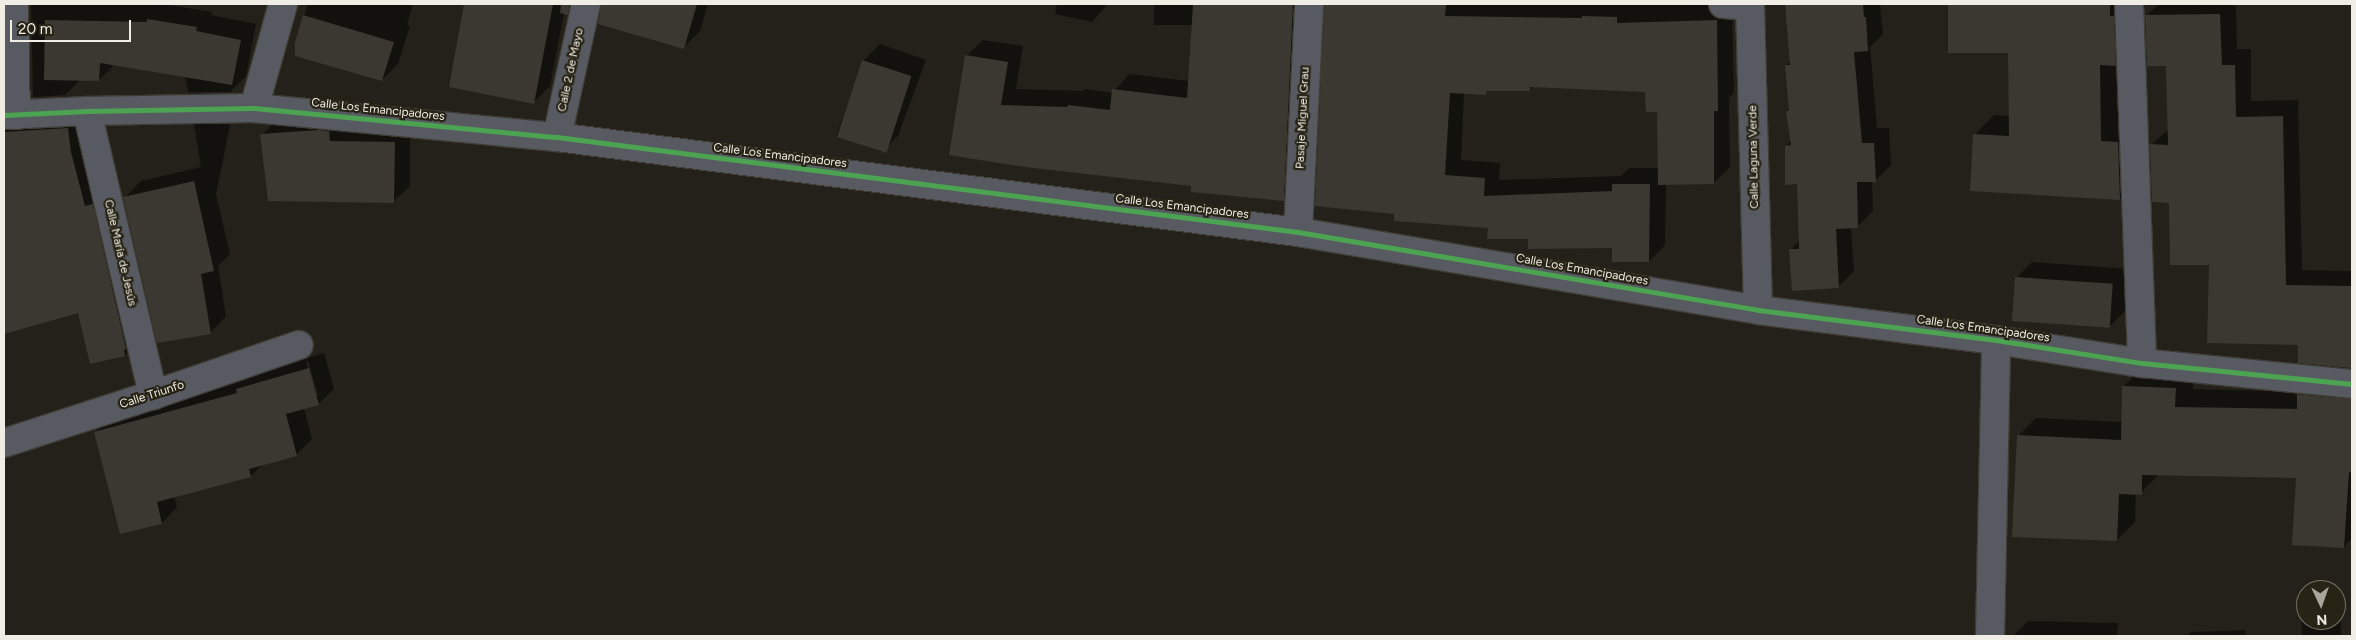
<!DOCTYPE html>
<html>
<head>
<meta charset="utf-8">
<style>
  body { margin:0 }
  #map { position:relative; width:2356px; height:640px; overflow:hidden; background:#232119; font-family:Figtree,sans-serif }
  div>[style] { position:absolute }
  .shadow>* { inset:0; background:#0007 }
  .building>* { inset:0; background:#3b3832; transform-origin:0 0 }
  .roads { filter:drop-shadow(1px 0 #3f3d36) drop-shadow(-1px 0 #3f3d36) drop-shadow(0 1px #3f3d36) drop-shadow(0 -1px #3f3d36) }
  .street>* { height:28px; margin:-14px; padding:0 14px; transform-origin:14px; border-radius:14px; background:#575b61 }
  .cycleway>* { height:5px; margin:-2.5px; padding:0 2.5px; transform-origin:2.5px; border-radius:2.5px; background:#4ca352 }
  span { translate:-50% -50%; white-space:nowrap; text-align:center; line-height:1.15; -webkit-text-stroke:4.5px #272315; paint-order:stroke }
  .street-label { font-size:12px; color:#f0ede4 }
  .frame { position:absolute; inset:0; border:5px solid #f0ede4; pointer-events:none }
  .north { position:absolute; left:2296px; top:580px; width:50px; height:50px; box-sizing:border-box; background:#272315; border:1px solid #777468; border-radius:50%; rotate:177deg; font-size:14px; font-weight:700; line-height:20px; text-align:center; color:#f0ede4 }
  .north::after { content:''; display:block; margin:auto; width:18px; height:22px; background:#a8a69d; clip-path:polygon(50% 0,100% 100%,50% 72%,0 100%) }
  .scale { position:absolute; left:10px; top:20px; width:121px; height:22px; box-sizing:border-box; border:2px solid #f0ede4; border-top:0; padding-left:6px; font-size:15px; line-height:18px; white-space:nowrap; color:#f0ede4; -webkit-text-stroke:4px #272315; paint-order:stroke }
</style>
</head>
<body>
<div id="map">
  <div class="shadow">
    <i style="clip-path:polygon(31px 4px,162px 4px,212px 12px,211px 15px,256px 24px,246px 76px,230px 92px,188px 92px,185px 76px,115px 64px,99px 80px,80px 80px,65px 95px,33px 97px)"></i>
    <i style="clip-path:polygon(308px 4px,413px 4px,407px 25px,410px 26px,398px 64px,382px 80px,296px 42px)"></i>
    <i style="clip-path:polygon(487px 4px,577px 4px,567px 14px,564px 13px,550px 86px,534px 102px,482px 26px)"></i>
    <i style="clip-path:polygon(601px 4px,708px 4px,700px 31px,684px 47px,599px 23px)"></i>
    <i style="clip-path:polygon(1057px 4px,1108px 4px,1092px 22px,1055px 14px)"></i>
    <i style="clip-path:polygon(1154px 4px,1308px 4px,1299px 184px,1283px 200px,1193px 185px,1026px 166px,966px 56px,983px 40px,1023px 46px,1016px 89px,1083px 91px,1085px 89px,1113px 93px,1129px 74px,1189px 81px,1193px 25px,1154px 25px)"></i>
    <i style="clip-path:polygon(evenodd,1326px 4px,1732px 4px,1734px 93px,1729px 98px,1730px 167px,1714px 183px,1666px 184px,1665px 245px,1649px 261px,1613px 246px,1529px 237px,1489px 227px,1395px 212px,1326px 4px,1533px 86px,1647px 91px,1658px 111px,1659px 168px,1629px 168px,1621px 176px,1499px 180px,1500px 163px,1461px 160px,1464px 93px,1486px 93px,1490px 90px,1530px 90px,1533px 86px)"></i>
    <i style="clip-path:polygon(1786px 4px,1880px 4px,1883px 34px,1870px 47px,1877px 128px,1889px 128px,1891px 165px,1875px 181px,1872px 181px,1873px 211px,1857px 227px,1851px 227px,1854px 271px,1838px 287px,1791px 249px,1800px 240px,1798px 183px,1786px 146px,1792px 140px,1787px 112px,1790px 109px,1786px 65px,1791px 61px)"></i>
    <i style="clip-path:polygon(1949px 4px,2133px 4px,2139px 179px,2120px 199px,1972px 190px,1975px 134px,1994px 115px,2010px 116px,2009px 51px,1949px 52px)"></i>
    <i style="clip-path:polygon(2159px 4px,2236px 4px,2237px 49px,2251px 49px,2251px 101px,2298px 100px,2302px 270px,2352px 271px,2352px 367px,2299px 362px,2299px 344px,2211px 263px,2170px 202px,2151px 145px,2169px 129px,2167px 65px,2146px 16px)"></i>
    <i style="clip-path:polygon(880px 44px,926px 60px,898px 136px,882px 152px,836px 136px,864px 60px)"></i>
    <i style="clip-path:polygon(83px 113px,140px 339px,125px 355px,78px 311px,4px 333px,4px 115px)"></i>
    <i style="clip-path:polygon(232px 116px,216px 194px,230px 254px,218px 266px,226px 316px,210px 333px,124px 198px,141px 181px,201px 167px,194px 125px,202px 117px)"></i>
    <i style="clip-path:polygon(278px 119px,410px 126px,410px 186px,393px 202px,262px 135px)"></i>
    <i style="clip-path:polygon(2032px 262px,2129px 269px,2126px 310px,2110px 326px,2016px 278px)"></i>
    <i style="clip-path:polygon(evenodd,324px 353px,334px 389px,318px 404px,304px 408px,312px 439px,297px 454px,263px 464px,251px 476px,174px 496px,177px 507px,162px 523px,121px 533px,96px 432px,111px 417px,246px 380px,253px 374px,324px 353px,308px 361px,318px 396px,315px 396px,306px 362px,308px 361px)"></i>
    <i style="clip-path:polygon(2141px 369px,2193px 371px,2193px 389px,2302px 392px,2352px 380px,2352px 538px,2344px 547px,2297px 477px,2159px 474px,2141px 493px,2136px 493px,2135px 522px,2117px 540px,2018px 436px,2036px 418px,2122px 422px,2123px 387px)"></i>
    <i style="clip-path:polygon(2336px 604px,2341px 604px,2341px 636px,2302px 636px,2301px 613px,2306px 608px,2306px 620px,2336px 620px)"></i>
    <i style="clip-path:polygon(2028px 621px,2118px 623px,2117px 636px,2013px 636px)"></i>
    <i style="clip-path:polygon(2245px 630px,2246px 636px,2186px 636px,2191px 632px)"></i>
  </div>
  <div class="building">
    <i style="clip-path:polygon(464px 4px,553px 4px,534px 104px,449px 87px)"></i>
    <i style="clip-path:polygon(561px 4px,570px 4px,568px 15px,560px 13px)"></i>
    <i style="clip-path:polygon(601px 4px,697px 4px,684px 49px,598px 24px)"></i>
    <i style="clip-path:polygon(1193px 4px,1293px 4px,1284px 201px,1191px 192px,1191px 186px,1025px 167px,949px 155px,965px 55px,1008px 62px,1001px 105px,1067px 107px,1068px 105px,1110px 110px,1112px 89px,1187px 98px)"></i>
    <i style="clip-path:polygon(1324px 4px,1446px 5px,1445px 16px,1582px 18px,1582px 16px,1617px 17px,1617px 23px,1717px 20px,1718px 111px,1714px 111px,1714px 184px,1658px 185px,1657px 112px,1646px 112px,1645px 92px,1530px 87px,1530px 91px,1487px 91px,1486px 95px,1450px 93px,1445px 175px,1485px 178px,1484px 196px,1612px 191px,1612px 184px,1650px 184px,1649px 262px,1612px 262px,1612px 248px,1528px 249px,1528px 239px,1487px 239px,1488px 228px,1394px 221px,1394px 214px,1315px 206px)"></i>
    <i style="clip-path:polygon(1785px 4px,1863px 4px,1864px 17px,1866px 17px,1868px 51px,1854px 52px,1862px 143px,1874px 143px,1876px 182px,1857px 182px,1858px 228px,1836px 229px,1839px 288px,1792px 291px,1789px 249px,1799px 249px,1797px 184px,1785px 185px,1785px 146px,1791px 145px,1786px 111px,1789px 111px,1785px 65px,1790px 65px)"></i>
    <i style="clip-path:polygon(1948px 4px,2110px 4px,2110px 16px,2114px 16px,2116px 66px,2100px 65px,2101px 141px,2118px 142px,2120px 200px,1970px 191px,1973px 134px,2009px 136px,2008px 53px,1948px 53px)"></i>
    <i style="clip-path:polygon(2220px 14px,2222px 65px,2235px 65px,2236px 117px,2283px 116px,2286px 285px,2352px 286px,2352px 368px,2298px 363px,2298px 345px,2207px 343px,2209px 265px,2170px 265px,2169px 203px,2152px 202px,2150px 144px,2168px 145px,2166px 66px,2147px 66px,2145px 15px)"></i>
    <i style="clip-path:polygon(303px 15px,394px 42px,382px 81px,295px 56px,295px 42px)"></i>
    <i style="clip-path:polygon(147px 19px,197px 27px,196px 31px,241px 40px,232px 85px,100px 63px,99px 81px,44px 80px,45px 20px,147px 22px)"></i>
    <i style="left:862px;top:60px;width:52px;height:81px;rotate:18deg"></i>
    <i style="clip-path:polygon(68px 128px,71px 152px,85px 206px,93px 204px,126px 349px,124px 350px,125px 356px,90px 364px,78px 313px,4px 334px,4px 132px)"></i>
    <i style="clip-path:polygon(319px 130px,329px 131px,330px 141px,395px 142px,394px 203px,268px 201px,260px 134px)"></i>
    <i style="clip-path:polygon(194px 181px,214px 271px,201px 274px,211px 334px,157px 343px,123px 197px)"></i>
    <i style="left:2015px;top:277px;width:98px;height:44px;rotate:4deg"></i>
    <i style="clip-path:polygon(309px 368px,319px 405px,286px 414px,297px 456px,249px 469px,251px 477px,157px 502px,162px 524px,120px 534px,94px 432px,237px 393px,236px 389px)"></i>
    <i style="clip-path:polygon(2122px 386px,2176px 388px,2175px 407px,2297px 409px,2297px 394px,2352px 399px,2352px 473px,2349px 472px,2344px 548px,2292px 545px,2296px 478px,2142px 475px,2142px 495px,2119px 494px,2117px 541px,2012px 537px,2017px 435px,2121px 440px)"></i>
  </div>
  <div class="roads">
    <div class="street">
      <i style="left:14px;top:4px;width:111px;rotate:89deg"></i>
      <i style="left:1723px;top:4px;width:27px;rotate:4deg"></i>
      <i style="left:1750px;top:4px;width:306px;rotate:88.5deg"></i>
      <i style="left:2129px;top:4px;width:359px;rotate:87.9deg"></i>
      <i style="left:254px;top:108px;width:108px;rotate:-74.4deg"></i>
      <i style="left:87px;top:111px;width:292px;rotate:76.9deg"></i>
      <i style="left:4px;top:115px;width:83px;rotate:-2.8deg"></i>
      <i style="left:87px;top:111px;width:167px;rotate:-1deg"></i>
      <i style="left:254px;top:108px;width:304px;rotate:5.5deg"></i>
      <i style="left:557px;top:137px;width:747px;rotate:7.31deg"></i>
      <i style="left:1298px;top:232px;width:467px;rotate:9.6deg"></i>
      <i style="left:1758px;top:310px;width:240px;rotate:7.2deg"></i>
      <i style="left:1996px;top:340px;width:148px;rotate:9deg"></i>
      <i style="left:2142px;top:363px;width:211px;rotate:5.7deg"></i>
      <i style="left:557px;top:137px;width:136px;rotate:-77.7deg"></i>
      <i style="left:1298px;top:232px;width:228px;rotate:-87.2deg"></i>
      <i style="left:4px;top:443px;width:157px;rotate:-17.9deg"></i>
      <i style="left:153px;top:395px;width:154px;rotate:-18.9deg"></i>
      <i style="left:1990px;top:636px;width:296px;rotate:-88.8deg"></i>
    </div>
  </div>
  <div class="cycleway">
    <i style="left:4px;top:115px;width:83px;rotate:-2.8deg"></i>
    <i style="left:87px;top:111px;width:167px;rotate:-1deg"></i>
    <i style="left:254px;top:108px;width:304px;rotate:5.5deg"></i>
    <i style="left:557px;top:137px;width:747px;rotate:7.31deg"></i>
    <i style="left:1298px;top:232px;width:467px;rotate:9.6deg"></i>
    <i style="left:1758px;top:310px;width:240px;rotate:7.2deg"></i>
    <i style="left:1996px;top:340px;width:148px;rotate:9deg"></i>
    <i style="left:2142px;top:363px;width:211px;rotate:5.7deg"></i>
  </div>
  <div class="street-label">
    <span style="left:571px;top:70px;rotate:-78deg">Calle 2 de Mayo</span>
    <span style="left:378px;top:110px;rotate:6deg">Calle Los Emancipadores</span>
    <span style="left:1303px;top:118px;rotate:-87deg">Pasaje Miguel Grau</span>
    <span style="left:780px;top:156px;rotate:7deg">Calle Los Emancipadores</span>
    <span style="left:1754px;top:157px;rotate:-91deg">Calle Laguna Verde</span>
    <span style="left:1182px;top:207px;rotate:7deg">Calle Los Emancipadores</span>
    <span style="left:120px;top:253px;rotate:77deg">Calle María de Jesús</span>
    <span style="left:1582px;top:270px;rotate:10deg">Calle Los Emancipadores</span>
    <span style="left:1983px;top:329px;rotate:8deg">Calle Los Emancipadores</span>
    <span style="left:152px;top:395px;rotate:-18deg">Calle Triunfo</span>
  </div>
  <div class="frame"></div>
  <div class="north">N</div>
  <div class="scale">20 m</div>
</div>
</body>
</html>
